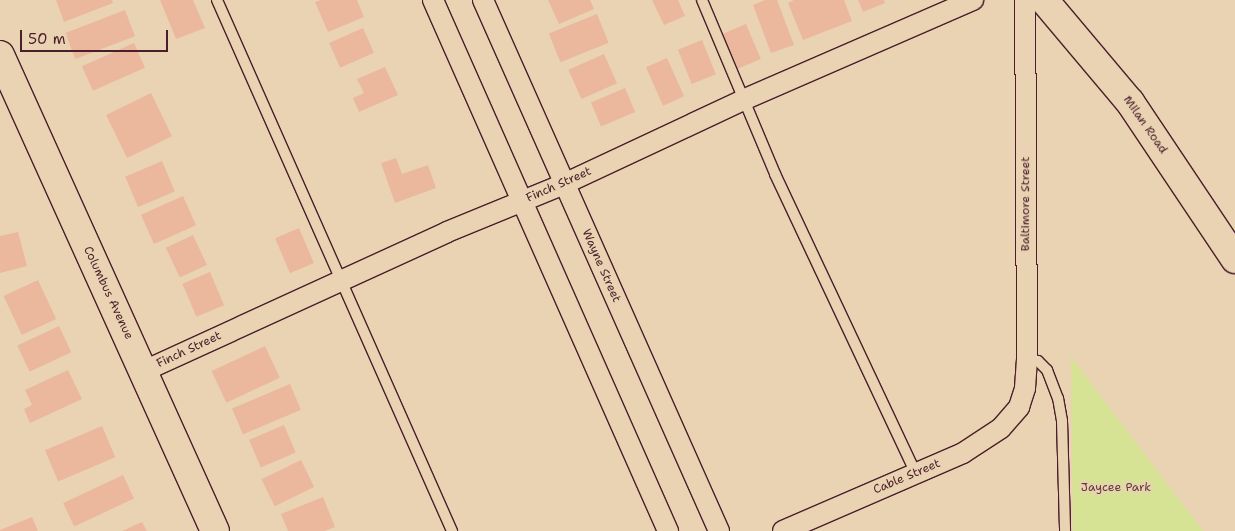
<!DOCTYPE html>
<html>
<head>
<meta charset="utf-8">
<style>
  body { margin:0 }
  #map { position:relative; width:1235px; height:531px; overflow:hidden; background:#e9d3b2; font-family:"Shantell Sans",sans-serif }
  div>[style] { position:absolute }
  .green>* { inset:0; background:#d6e294 }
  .building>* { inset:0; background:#ebb89e; transform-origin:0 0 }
  .roads { filter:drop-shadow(1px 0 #4a1f2b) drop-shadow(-1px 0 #4a1f2b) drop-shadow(0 1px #4a1f2b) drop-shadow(0 -1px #4a1f2b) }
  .lane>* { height:10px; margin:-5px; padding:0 5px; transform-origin:5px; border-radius:5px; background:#e9d3b2 }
  .street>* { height:20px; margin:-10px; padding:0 10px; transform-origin:10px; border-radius:10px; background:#e9d3b2 }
  .secondary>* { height:28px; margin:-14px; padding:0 14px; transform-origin:14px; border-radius:14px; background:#e9d3b2 }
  span { translate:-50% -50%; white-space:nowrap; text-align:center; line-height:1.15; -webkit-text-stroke:4px #e9d3b2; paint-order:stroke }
  .street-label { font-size:12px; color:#4a1f2b }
  .park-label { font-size:12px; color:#5f3c3b }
  .scale { position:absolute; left:20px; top:30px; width:148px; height:22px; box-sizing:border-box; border:2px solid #4a1f2b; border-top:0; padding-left:6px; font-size:15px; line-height:18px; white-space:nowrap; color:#4a1f2b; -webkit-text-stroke:4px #e9d3b2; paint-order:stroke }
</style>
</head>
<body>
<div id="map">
  <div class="green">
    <i style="clip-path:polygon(1071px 357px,1203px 531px,1073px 531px)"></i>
  </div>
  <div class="building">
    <i style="clip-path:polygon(56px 0,112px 0,113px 3px,64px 22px)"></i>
    <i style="clip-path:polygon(160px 0,193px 0,205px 28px,176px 39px)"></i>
    <i style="clip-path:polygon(321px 0,357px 0,364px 17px,328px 32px,315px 2px)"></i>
    <i style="clip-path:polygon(548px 0,590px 0,594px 9px,559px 24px)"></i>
    <i style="clip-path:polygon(652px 0,678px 0,685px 16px,664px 25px)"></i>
    <i style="clip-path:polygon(765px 0,777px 0,794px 45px,771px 53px,753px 5px)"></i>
    <i style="clip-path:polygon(794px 0,844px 0,852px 21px,803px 40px,788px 3px)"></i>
    <i style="clip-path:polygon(858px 0,884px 0,885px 3px,863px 12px)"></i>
    <i style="left:125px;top:10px;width:28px;height:64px;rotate:69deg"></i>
    <i style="left:597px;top:14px;width:31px;height:52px;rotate:68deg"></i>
    <i style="left:746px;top:24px;width:38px;height:25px;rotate:67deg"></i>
    <i style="left:363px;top:28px;width:27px;height:37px;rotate:66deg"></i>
    <i style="left:702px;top:40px;width:37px;height:26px;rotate:68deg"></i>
    <i style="left:134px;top:43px;width:27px;height:57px;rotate:66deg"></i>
    <i style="left:604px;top:54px;width:32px;height:39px;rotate:66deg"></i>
    <i style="left:667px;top:58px;width:42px;height:23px;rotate:66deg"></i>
    <i style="clip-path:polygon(385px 67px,398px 95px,359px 112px,353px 98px,364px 93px,357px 79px)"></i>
    <i style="left:625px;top:88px;width:26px;height:37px;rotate:67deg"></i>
    <i style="left:151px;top:93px;width:48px;height:50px;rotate:64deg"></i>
    <i style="clip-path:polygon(396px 158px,402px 174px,428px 165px,436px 188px,395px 203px,381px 163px)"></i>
    <i style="left:162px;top:161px;width:33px;height:40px;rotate:67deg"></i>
    <i style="left:183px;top:196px;width:32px;height:46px;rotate:66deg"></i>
    <i style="left:299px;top:228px;width:38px;height:26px;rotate:67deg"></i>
    <i style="clip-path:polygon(18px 232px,27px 266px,0 273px,0 236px)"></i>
    <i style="left:193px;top:235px;width:33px;height:30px;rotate:65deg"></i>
    <i style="left:210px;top:272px;width:36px;height:30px;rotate:67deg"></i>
    <i style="left:38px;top:280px;width:43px;height:38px;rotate:65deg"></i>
    <i style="left:59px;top:326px;width:29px;height:46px;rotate:65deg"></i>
    <i style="left:265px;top:346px;width:35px;height:59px;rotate:65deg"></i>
    <i style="clip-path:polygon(68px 370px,82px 399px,30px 423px,24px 409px,32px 405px,25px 390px)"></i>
    <i style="left:290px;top:384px;width:28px;height:63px;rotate:67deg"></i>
    <i style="left:284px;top:425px;width:30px;height:38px;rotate:67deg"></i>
    <i style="left:102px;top:426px;width:34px;height:62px;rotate:67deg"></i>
    <i style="left:301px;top:460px;width:30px;height:44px;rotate:64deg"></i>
    <i style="left:123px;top:475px;width:26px;height:66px;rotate:65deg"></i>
    <i style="clip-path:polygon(323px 497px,335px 527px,325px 531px,288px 531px,281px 514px)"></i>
    <i style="clip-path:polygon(32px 517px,38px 531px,0 531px,0 530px)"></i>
    <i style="clip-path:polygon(142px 522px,147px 531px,122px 531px)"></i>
  </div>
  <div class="roads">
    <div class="lane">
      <i style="left:217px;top:0;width:581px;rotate:66.13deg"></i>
      <i style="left:702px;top:0;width:189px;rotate:67.2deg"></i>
      <i style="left:775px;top:174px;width:331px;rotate:64.8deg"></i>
      <i style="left:1027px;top:359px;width:11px;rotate:10deg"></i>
      <i style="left:1038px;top:361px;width:13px;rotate:45deg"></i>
      <i style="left:1047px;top:370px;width:30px;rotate:69deg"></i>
      <i style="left:1058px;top:398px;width:23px;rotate:80deg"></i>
      <i style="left:1062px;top:421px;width:110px;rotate:88.4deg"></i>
    </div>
    <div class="street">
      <i style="left:433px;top:0;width:581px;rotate:66.13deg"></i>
      <i style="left:483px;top:0;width:581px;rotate:66.04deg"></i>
      <i style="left:144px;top:371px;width:333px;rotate:-24.6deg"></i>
      <i style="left:447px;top:232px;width:126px;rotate:-22.3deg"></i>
      <i style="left:564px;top:184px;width:198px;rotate:-25.1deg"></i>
      <i style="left:743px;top:100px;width:251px;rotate:-23.5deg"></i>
      <i style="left:783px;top:531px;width:196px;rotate:-23.4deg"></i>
      <i style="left:963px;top:453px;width:45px;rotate:-33.3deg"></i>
      <i style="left:1001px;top:428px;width:28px;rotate:-49deg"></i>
      <i style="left:1019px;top:407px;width:20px;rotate:-72deg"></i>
      <i style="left:1025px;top:388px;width:29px;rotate:-86deg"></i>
      <i style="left:1027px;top:359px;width:359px;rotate:-90.3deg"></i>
    </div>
    <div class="secondary">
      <i style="left:1044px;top:0;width:133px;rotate:49.9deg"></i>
      <i style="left:1130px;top:102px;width:189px;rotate:56.2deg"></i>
      <i style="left:0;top:55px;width:522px;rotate:65.69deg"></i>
    </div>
  </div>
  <div class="street-label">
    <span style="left:1145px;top:125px;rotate:55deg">Milan Road</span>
    <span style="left:559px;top:185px;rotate:-24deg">Finch Street</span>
    <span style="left:1026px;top:204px;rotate:-90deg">Baltimore Street</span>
    <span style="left:601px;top:266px;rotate:66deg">Wayne Street</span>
    <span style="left:108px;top:293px;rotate:65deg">Columbus Avenue</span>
    <span style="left:189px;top:350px;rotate:-25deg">Finch Street</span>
    <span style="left:907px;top:477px;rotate:-23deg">Cable Street</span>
  </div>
  <div class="park-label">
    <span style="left:1116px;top:488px">Jaycee Park</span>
  </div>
  <div class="scale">50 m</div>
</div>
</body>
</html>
